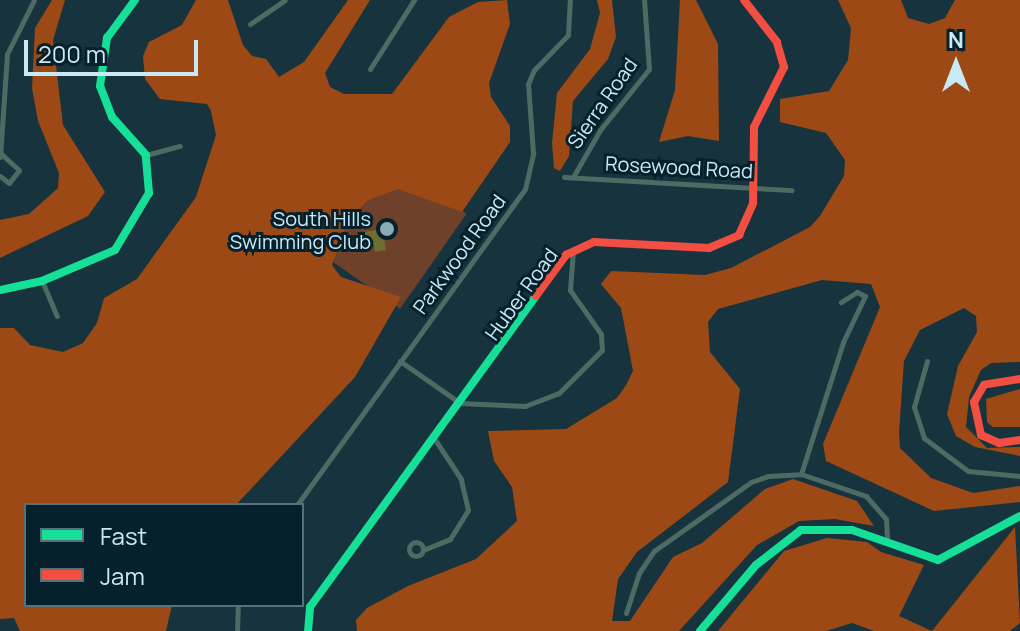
<!DOCTYPE html>
<html>
<head>
<meta charset="utf-8">
<style>
  body { margin:0 }
  #map { position:relative; width:1020px; height:631px; overflow:hidden; background:#17343e; font-family:Manrope,sans-serif }
  div>[style] { position:absolute }
  .green>* { inset:0; background:#6f412a; transform-origin:0 0 }
  .forest>* { inset:0; background:#9c4915 }
  .water>* { inset:0; background:#6e6d32 }
  .street>* { height:5px; margin:-2.5px; padding:0 2.5px; transform-origin:2.5px; border-radius:2.5px; background:#4e6a63 }
  .street>.ring { margin:-2.5px; padding:0; box-sizing:content-box; background:none; border:5px solid #4e6a63; border-radius:50% }
  .fast>* { height:8px; margin:-4px; padding:0 4px; transform-origin:4px; border-radius:4px; background:#16e098 }
  .jam>* { height:8px; margin:-4px; padding:0 4px; transform-origin:4px; border-radius:4px; background:#f24e42 }
  .dots>* { width:22px; height:22px; translate:-50% -50%; box-sizing:border-box; border:4px solid #06212b; border-radius:50% }
  span { translate:-50% -50%; white-space:nowrap; text-align:center; line-height:1.15; -webkit-text-stroke:6px #06212b; paint-order:stroke }
  .street-label { font-size:20px; color:#cae9f6 }
  .poi-label { font-size:20px; color:#cae9f6 }
  .right { translate:-100% -50%; text-align:right }
  .legend { position:absolute; left:24px; top:503px; width:280px; height:104px; box-sizing:border-box; background:#06212b; border:2px solid #54717c; margin:0; padding:10px 14px; list-style:none; font-size:24px; color:#cae9f6 }
  .legend li { display:flex; align-items:center; gap:16px; height:40px }
  .legend b { width:40px; border:2px solid #54717c }
  .north { position:absolute; left:916px; top:24px; width:80px; height:80px; -webkit-text-stroke:6px #06212b; paint-order:stroke; rotate:0deg; font-size:22px; font-weight:700; line-height:32px; text-align:center; color:#cae9f6 }
  .north::after { content:''; display:block; margin:auto; width:28px; height:36px; background:#cae9f6; clip-path:polygon(50% 0,100% 100%,50% 72%,0 100%) }
  .scale { position:absolute; left:24px; top:40px; width:174px; height:36px; box-sizing:border-box; border:4px solid #cae9f6; border-top:0; padding-left:10px; font-size:24px; line-height:28px; white-space:nowrap; color:#cae9f6; -webkit-text-stroke:6px #06212b; paint-order:stroke }
</style>
</head>
<body>
<div id="map">
  <div class="green">
    <i style="left:374px;top:149px;width:113px;height:116px;rotate:35deg"></i>
  </div>
  <div class="forest">
    <i style="clip-path:polygon(52px 0,65px 0,53px 40px,63px 125px,105px 192px,88px 216px,0 258px,0 220px,29px 214px,58px 188px,59px 173px,38px 121px,32px 88px,35px 28px)"></i>
    <i style="clip-path:polygon(196px 0,228px 0,243px 45px,252px 56px,266px 59px,279px 77px,304px 62px,348px 0,370px 0,325px 73px,330px 87px,344px 94px,392px 94px,449px 17px,478px 2px,507px 0,510px 24px,489px 83px,491px 97px,510px 126px,510px 142px,462px 212px,398px 189px,368px 200px,347px 222px,332px 265px,341px 277px,401px 297px,355px 377px,236px 505px,26px 505px,26px 605px,172px 605px,166px 631px,20px 631px,14px 618px,0 619px,0 328px,14px 328px,30px 345px,63px 352px,83px 343px,97px 323px,104px 298px,137px 279px,196px 197px,216px 135px,211px 111px,207px 104px,160px 99px,145px 79px,143px 56px,149px 42px,182px 25px)"></i>
    <i style="clip-path:polygon(597px 0,612px 0,616px 37px,608px 59px,573px 101px,569px 156px,560px 171px,554px 168px,552px 143px,557px 93px,590px 49px,600px 13px)"></i>
    <i style="clip-path:polygon(680px 0,696px 0,718px 44px,719px 141px,688px 136px,659px 142px,675px 90px)"></i>
    <i style="clip-path:polygon(838px 0,901px 0,908px 18px,929px 24px,945px 18px,955px 0,1020px 0,1020px 362px,991px 363px,981px 370px,969px 397px,966px 427px,987px 448px,1020px 447px,1020px 456px,975px 447px,956px 436px,947px 414px,958px 366px,977px 332px,976px 316px,964px 308px,920px 330px,904px 361px,899px 433px,900px 448px,931px 478px,973px 493px,1020px 486px,1020px 502px,934px 511px,826px 461px,823px 444px,880px 307px,871px 284px,822px 280px,718px 309px,708px 322px,710px 352px,740px 389px,728px 482px,637px 552px,618px 579px,612px 621px,630px 621px,673px 557px,702px 543px,765px 489px,793px 479px,857px 501px,874px 526px,835px 519px,799px 521px,757px 545px,679px 631px,357px 631px,356px 620px,367px 608px,408px 586px,476px 559px,517px 521px,512px 487px,494px 461px,488px 431px,566px 429px,617px 398px,626px 385px,633px 371px,621px 308px,601px 284px,611px 271px,705px 275px,731px 268px,810px 227px,820px 216px,844px 176px,845px 160px,826px 133px,780px 122px,780px 99px,829px 91px,848px 60px,851px 28px)"></i>
    <i style="clip-path:polygon(1020px 389px,1020px 427px,993px 427px,987px 422px,986px 399px)"></i>
    <i style="clip-path:polygon(1015px 527px,1020px 623px,1010px 631px,874px 631px,852px 623px,826px 631px,718px 631px,784px 551px,827px 538px,867px 542px,881px 552px,924px 565px,899px 616px,932px 631px)"></i>
  </div>
  <div class="water">
    <i style="clip-path:polygon(383px 229px,386px 250px,375px 252px,373px 240px,364px 241px,363px 232px)"></i>
  </div>
  <div class="street">
    <i style="left:250px;top:24px;width:42px;rotate:-34.4deg"></i>
    <i style="left:370px;top:69px;width:82px;rotate:-57.5deg"></i>
    <i style="left:146px;top:155px;width:35px;rotate:-15deg"></i>
    <i style="left:0;top:157px;width:103px;rotate:-86.1deg"></i>
    <i style="left:7px;top:54px;width:60px;rotate:-63.4deg"></i>
    <i style="left:0;top:176px;width:11px;rotate:38deg"></i>
    <i style="left:9px;top:183px;width:16px;rotate:-52deg"></i>
    <i style="left:19px;top:170px;width:24px;rotate:-138deg"></i>
    <i style="left:564px;top:177px;width:228px;rotate:3.3deg"></i>
    <i style="left:573px;top:177px;width:54px;rotate:-60.1deg"></i>
    <i style="left:600px;top:130px;width:78px;rotate:-51.2deg"></i>
    <i style="left:649px;top:69px;width:69px;rotate:-94.1deg"></i>
    <i style="left:42px;top:281px;width:38px;rotate:67deg"></i>
    <i style="left:400px;top:361px;width:73px;rotate:35deg"></i>
    <i style="left:460px;top:403px;width:65px;rotate:2.6deg"></i>
    <i style="left:525px;top:406px;width:36px;rotate:-21deg"></i>
    <i style="left:559px;top:393px;width:61px;rotate:-45deg"></i>
    <i style="left:602px;top:350px;width:16px;rotate:-94deg"></i>
    <i style="left:601px;top:334px;width:54px;rotate:-125.2deg"></i>
    <i style="left:570px;top:290px;width:40px;rotate:-85.7deg"></i>
    <i style="left:927px;top:361px;width:48px;rotate:105.8deg"></i>
    <i style="left:914px;top:407px;width:33px;rotate:72deg"></i>
    <i style="left:924px;top:438px;width:55px;rotate:36.9deg"></i>
    <i style="left:968px;top:471px;width:52px;rotate:5.5deg"></i>
    <i style="left:801px;top:474px;width:139px;rotate:-72.3deg"></i>
    <i style="left:843px;top:342px;width:51px;rotate:-64.4deg"></i>
    <i style="left:865px;top:296px;width:9px;rotate:-153deg"></i>
    <i style="left:857px;top:292px;width:19px;rotate:148deg"></i>
    <i style="left:297px;top:505px;width:390px;rotate:-54.2deg"></i>
    <i style="left:525px;top:189px;width:37px;rotate:-77deg"></i>
    <i style="left:533px;top:153px;width:69px;rotate:-94.1deg"></i>
    <i style="left:528px;top:84px;width:15px;rotate:-67deg"></i>
    <i style="left:534px;top:70px;width:49px;rotate:-45.8deg"></i>
    <i style="left:568px;top:35px;width:35px;rotate:-87deg"></i>
    <i class="ring" style="left:409px;top:542px;width:9px;height:9px"></i>
    <i style="left:423px;top:550px;width:29px;rotate:-22deg"></i>
    <i style="left:450px;top:539px;width:34px;rotate:-58deg"></i>
    <i style="left:468px;top:510px;width:32px;rotate:-103deg"></i>
    <i style="left:461px;top:479px;width:49px;rotate:-123.4deg"></i>
    <i style="left:626px;top:613px;width:42px;rotate:-72deg"></i>
    <i style="left:639px;top:573px;width:27px;rotate:-56deg"></i>
    <i style="left:654px;top:551px;width:119px;rotate:-35.4deg"></i>
    <i style="left:751px;top:482px;width:18px;rotate:-19deg"></i>
    <i style="left:768px;top:476px;width:33px;rotate:-3deg"></i>
    <i style="left:801px;top:474px;width:69px;rotate:18.7deg"></i>
    <i style="left:866px;top:496px;width:30px;rotate:49deg"></i>
    <i style="left:886px;top:519px;width:22px;rotate:87deg"></i>
    <i style="left:237px;top:631px;width:26px;rotate:-88deg"></i>
  </div>
  <div class="fast">
    <i style="left:0;top:290px;width:43px;rotate:-12.1deg"></i>
    <i style="left:42px;top:281px;width:79px;rotate:-23deg"></i>
    <i style="left:115px;top:250px;width:66px;rotate:-59.2deg"></i>
    <i style="left:149px;top:193px;width:38px;rotate:-95deg"></i>
    <i style="left:146px;top:155px;width:51px;rotate:-131.8deg"></i>
    <i style="left:112px;top:117px;width:33px;rotate:-111deg"></i>
    <i style="left:100px;top:86px;width:49px;rotate:-81.7deg"></i>
    <i style="left:107px;top:38px;width:47px;rotate:-53.6deg"></i>
    <i style="left:308px;top:631px;width:24px;rotate:-85deg"></i>
    <i style="left:310px;top:607px;width:384px;rotate:-54deg"></i>
    <i style="left:700px;top:631px;width:87px;rotate:-49.7deg"></i>
    <i style="left:756px;top:565px;width:57px;rotate:-37.9deg"></i>
    <i style="left:801px;top:530px;width:51px"></i>
    <i style="left:852px;top:530px;width:91px;rotate:19.2deg"></i>
    <i style="left:938px;top:560px;width:93px;rotate:-28.2deg"></i>
  </div>
  <div class="jam">
    <i style="left:536px;top:296px;width:51px;rotate:-53.8deg"></i>
    <i style="left:566px;top:255px;width:31px;rotate:-25deg"></i>
    <i style="left:594px;top:242px;width:115px;rotate:3deg"></i>
    <i style="left:709px;top:248px;width:33px;rotate:-23deg"></i>
    <i style="left:739px;top:235px;width:35px;rotate:-66deg"></i>
    <i style="left:753px;top:203px;width:76px;rotate:-89.2deg"></i>
    <i style="left:754px;top:127px;width:67px;rotate:-63.4deg"></i>
    <i style="left:784px;top:67px;width:26px;rotate:-106deg"></i>
    <i style="left:777px;top:42px;width:53px;rotate:-128.2deg"></i>
    <i style="left:1020px;top:379px;width:36px;rotate:171deg"></i>
    <i style="left:984px;top:385px;width:20px;rotate:120deg"></i>
    <i style="left:974px;top:402px;width:34px;rotate:78deg"></i>
    <i style="left:981px;top:435px;width:20px;rotate:24deg"></i>
    <i style="left:999px;top:443px;width:21px;rotate:-8deg"></i>
  </div>
  <div class="dots">
    <i style="left:387px;top:229px;background:#8baab6"></i>
  </div>
  <div class="street-label">
    <span style="left:602px;top:103px;rotate:-55deg">Sierra Road</span>
    <span style="left:679px;top:167px;rotate:3deg">Rosewood Road</span>
    <span style="left:459px;top:254px;rotate:-54deg">Parkwood Road</span>
    <span style="left:521px;top:294px;rotate:-54deg">Huber Road</span>
  </div>
  <div class="poi-label">
    <span class="right" style="left:371px;top:230px">South Hills<br>Swimming Club</span>
  </div>
  <ul class="legend">
  <li><b style="height:10px;background:#16e098"></b>Fast</li>
  <li><b style="height:10px;background:#f24e42"></b>Jam</li>
  </ul>
  <div class="north">N</div>
  <div class="scale">200 m</div>
</div>
</body>
</html>
